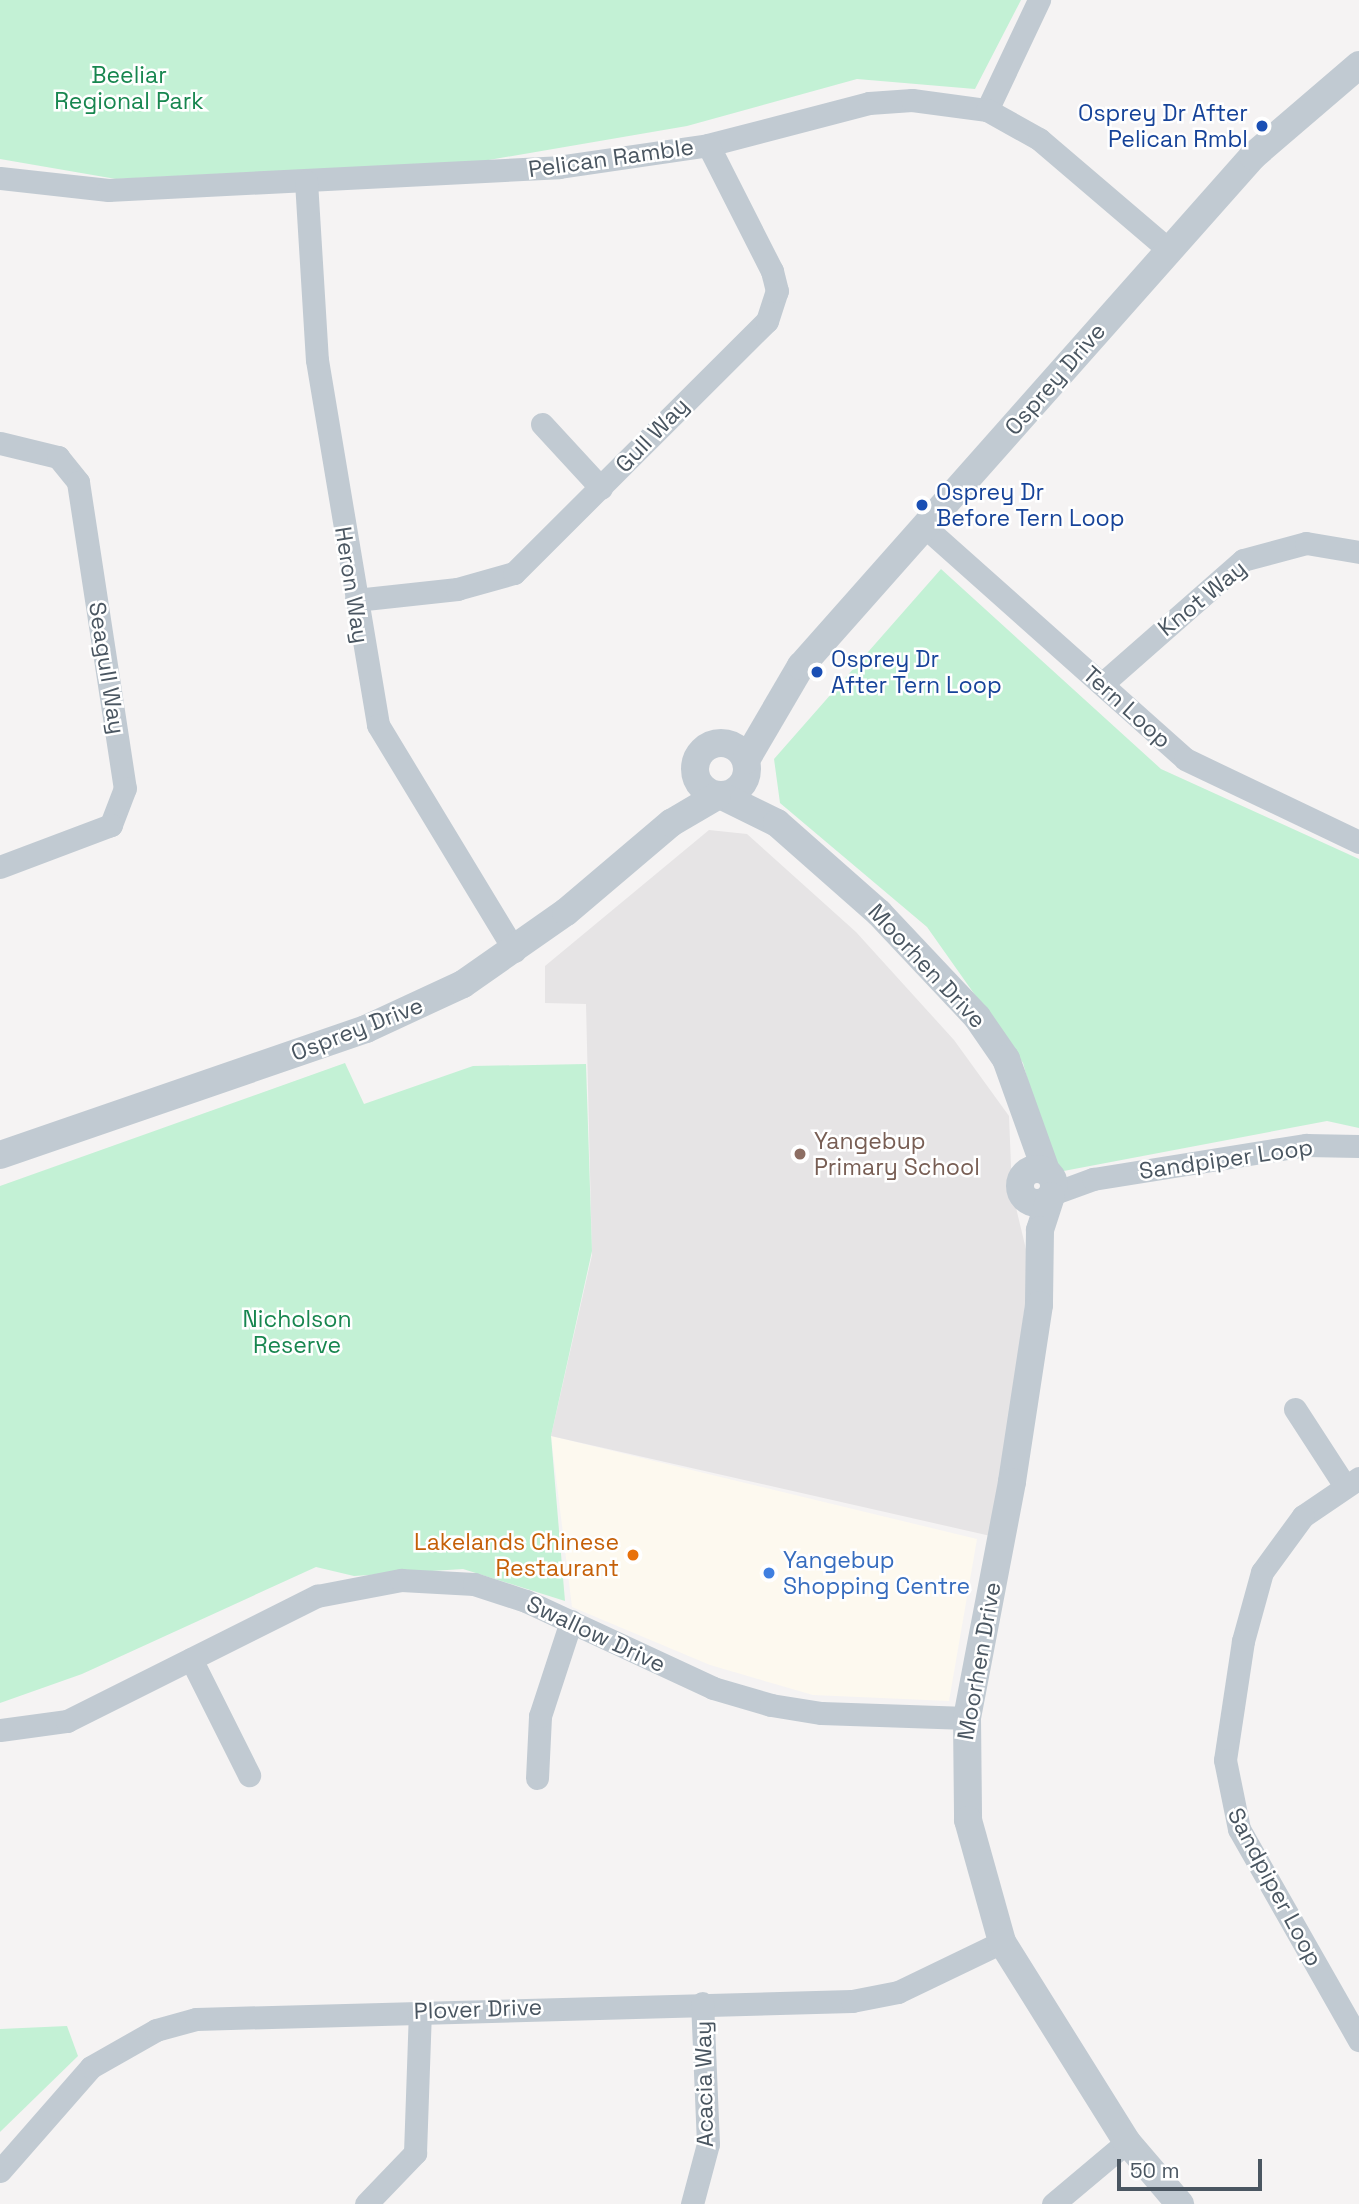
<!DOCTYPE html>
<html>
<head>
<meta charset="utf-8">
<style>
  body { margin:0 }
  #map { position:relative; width:1359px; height:2204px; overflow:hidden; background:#f5f3f3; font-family:"Space Grotesk",sans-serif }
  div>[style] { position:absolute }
  .commercial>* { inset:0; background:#fdf9ef }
  .education>* { inset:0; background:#e6e4e5 }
  .green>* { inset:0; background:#c3f1d5 }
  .minor>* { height:23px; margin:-11.5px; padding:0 11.5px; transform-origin:11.5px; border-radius:11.5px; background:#c1cad2 }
  .tertiary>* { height:28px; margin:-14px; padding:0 14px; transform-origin:14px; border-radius:14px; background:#c1cad2 }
  .tertiary>.ring { margin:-14px; padding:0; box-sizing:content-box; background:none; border:28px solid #c1cad2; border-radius:50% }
  .dots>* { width:19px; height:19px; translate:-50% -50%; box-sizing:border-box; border:4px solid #fff; border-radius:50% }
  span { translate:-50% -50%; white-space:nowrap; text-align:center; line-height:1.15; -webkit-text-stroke:5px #fff; paint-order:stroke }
  .park-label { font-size:23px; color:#17864f }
  .transit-label { font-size:23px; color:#164399 }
  .right { translate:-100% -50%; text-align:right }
  .left { translate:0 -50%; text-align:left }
  .street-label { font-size:23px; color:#4a5661 }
  .education-label { font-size:23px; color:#785e54 }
  .food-label { font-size:23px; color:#c56008 }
  .shop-label { font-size:23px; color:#366cbe }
  .scale { position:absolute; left:1117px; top:2159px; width:145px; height:32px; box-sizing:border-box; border:4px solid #4a5661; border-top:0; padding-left:9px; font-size:21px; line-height:24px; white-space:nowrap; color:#4a5661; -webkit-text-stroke:5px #fff; paint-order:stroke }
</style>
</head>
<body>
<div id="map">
  <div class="commercial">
    <i style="clip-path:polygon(551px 1436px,977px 1539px,949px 1701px,813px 1695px,710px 1665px,572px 1607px)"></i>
  </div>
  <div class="education">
    <i style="clip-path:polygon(709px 830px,747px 834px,856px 932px,954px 1040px,1009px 1116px,1012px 1191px,1030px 1266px,995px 1537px,551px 1436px,592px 1255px,586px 1004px,545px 1003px,545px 966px)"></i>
  </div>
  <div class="green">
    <i style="clip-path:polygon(0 0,1021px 0,975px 89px,857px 79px,687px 126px,483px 161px,116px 179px,0 159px)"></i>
    <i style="clip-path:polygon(941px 569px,1161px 769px,1359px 859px,1359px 1128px,1327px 1121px,1053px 1173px,1023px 1063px,927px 927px,780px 803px,774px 759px)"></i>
    <i style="clip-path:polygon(345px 1063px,364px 1104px,473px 1066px,586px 1064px,592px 1251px,551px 1436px,565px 1601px,463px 1569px,354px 1576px,316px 1567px,82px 1674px,0 1703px,0 1186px)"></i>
    <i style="clip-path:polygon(67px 2026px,78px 2056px,0 2132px,0 2029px)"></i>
  </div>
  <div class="minor">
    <i style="left:987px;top:110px;width:122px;rotate:-64.7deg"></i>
    <i style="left:0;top:178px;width:109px;rotate:6.3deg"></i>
    <i style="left:108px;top:190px;width:451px;rotate:-2.9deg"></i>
    <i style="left:558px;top:167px;width:152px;rotate:-8.3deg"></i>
    <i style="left:708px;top:145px;width:166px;rotate:-14.6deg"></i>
    <i style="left:869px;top:103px;width:43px;rotate:-4deg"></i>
    <i style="left:912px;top:100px;width:76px;rotate:7.6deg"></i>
    <i style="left:987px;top:110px;width:60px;rotate:29.1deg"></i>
    <i style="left:1039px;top:139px;width:171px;rotate:40.5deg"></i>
    <i style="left:306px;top:181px;width:179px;rotate:86.5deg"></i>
    <i style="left:317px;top:360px;width:370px;rotate:80.5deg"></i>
    <i style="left:378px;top:725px;width:264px;rotate:58.8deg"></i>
    <i style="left:542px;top:424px;width:87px;rotate:47.3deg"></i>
    <i style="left:0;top:443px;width:60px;rotate:13.6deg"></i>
    <i style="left:58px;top:457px;width:32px;rotate:51deg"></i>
    <i style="left:78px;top:482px;width:310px;rotate:81.3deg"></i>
    <i style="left:125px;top:788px;width:40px;rotate:111deg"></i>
    <i style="left:111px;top:825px;width:119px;rotate:159.3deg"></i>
    <i style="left:925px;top:527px;width:348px;rotate:41.7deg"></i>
    <i style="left:1185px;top:759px;width:193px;rotate:25.5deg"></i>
    <i style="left:356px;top:600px;width:102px;rotate:-6.2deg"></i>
    <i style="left:457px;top:589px;width:59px;rotate:-15.7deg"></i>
    <i style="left:514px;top:573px;width:357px;rotate:-44.9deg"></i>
    <i style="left:767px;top:321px;width:32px;rotate:-72deg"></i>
    <i style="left:777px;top:291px;width:21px;rotate:-104deg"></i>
    <i style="left:772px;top:271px;width:141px;rotate:-116.9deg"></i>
    <i style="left:1102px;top:684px;width:188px;rotate:-41.3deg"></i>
    <i style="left:1243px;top:560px;width:65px;rotate:-15.1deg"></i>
    <i style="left:1306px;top:543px;width:54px;rotate:9.6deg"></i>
    <i style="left:1052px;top:1194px;width:44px;rotate:-20.1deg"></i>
    <i style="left:1093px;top:1179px;width:216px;rotate:-9.1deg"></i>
    <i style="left:1306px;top:1145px;width:53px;rotate:1.1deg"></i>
    <i style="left:1295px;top:1409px;width:92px;rotate:57deg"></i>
    <i style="left:1359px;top:1478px;width:68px;rotate:145.8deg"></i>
    <i style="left:1303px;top:1516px;width:69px;rotate:126.2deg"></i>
    <i style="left:1262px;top:1572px;width:72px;rotate:105.4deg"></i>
    <i style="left:1243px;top:1641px;width:120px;rotate:98.6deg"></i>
    <i style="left:1225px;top:1760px;width:70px;rotate:78.5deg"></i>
    <i style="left:1239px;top:1829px;width:243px;rotate:60.4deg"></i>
    <i style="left:191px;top:1659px;width:130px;rotate:63.4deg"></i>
    <i style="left:0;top:1730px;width:68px;rotate:-7.7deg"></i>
    <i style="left:67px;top:1721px;width:280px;rotate:-26.6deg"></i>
    <i style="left:317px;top:1596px;width:86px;rotate:-10.8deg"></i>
    <i style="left:401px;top:1580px;width:73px;rotate:3.1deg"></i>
    <i style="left:474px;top:1584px;width:55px;rotate:18.1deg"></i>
    <i style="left:526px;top:1601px;width:206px;rotate:24.9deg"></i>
    <i style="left:713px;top:1688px;width:60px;rotate:16.3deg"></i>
    <i style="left:771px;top:1705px;width:51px;rotate:9.1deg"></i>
    <i style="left:821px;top:1713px;width:146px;rotate:2deg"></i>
    <i style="left:537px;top:1778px;width:62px;rotate:-87.2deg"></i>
    <i style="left:540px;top:1716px;width:100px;rotate:-71.9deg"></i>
    <i style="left:0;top:2171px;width:138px;rotate:-48.8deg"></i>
    <i style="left:91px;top:2067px;width:75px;rotate:-29.6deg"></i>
    <i style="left:156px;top:2030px;width:41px;rotate:-15.4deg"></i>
    <i style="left:196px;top:2019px;width:656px;rotate:-1.57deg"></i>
    <i style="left:852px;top:2001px;width:47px;rotate:-11.1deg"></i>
    <i style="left:898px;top:1992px;width:115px;rotate:-25.7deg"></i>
    <i style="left:366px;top:2204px;width:71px;rotate:-46.1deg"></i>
    <i style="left:415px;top:2153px;width:142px;rotate:-88deg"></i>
    <i style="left:692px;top:2204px;width:62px;rotate:-75.1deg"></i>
    <i style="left:708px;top:2144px;width:141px;rotate:-92.4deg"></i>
    <i style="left:1053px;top:2204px;width:97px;rotate:-40deg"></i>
  </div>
  <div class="tertiary">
    <i class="ring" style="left:695px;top:743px;width:24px;height:24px"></i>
    <i style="left:746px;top:760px;width:109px;rotate:-59.7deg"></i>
    <i style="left:801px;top:666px;width:681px;rotate:-48.45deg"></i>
    <i style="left:1253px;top:156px;width:140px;rotate:-40.6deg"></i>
    <i style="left:722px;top:796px;width:61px;rotate:26.1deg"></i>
    <i style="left:777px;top:823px;width:136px;rotate:41.4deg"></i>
    <i style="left:879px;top:913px;width:143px;rotate:46.7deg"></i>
    <i style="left:977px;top:1017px;width:51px;rotate:55.4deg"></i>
    <i style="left:1006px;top:1059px;width:119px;rotate:70.3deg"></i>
    <i style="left:0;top:1155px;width:387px;rotate:-19deg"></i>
    <i style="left:366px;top:1029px;width:107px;rotate:-24.9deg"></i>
    <i style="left:463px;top:984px;width:126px;rotate:-35deg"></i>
    <i style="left:566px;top:912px;width:138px;rotate:-40.3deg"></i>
    <i style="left:671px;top:823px;width:53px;rotate:-30.4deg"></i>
    <i class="ring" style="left:1020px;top:1169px;width:6px;height:6px"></i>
    <i style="left:1051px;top:1196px;width:36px;rotate:108deg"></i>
    <i style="left:1040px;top:1230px;width:75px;rotate:90.8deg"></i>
    <i style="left:1039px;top:1305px;width:179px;rotate:98.7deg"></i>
    <i style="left:1012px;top:1482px;width:240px;rotate:100.8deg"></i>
    <i style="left:967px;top:1718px;width:102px;rotate:89.4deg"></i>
    <i style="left:968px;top:1820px;width:127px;rotate:74.4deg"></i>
    <i style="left:1002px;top:1942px;width:236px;rotate:58deg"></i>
    <i style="left:1127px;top:2142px;width:82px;rotate:49.5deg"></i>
  </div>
  <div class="dots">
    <i style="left:1262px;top:126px;background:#1a4fb4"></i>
    <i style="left:922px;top:505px;background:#1a4fb4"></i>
    <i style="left:817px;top:672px;background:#1a4fb4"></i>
    <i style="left:800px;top:1154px;background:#8d6e63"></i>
    <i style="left:633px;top:1555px;background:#e8710a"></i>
    <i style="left:769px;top:1573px;background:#3f7fe0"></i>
  </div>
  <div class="park-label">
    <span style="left:129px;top:88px">Beeliar<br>Regional Park</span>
    <span style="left:297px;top:1332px">Nicholson<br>Reserve</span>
  </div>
  <div class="transit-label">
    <span class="right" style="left:1248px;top:126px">Osprey Dr After<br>Pelican Rmbl</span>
    <span class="left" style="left:936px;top:505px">Osprey Dr<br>Before Tern Loop</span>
    <span class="left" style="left:831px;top:672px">Osprey Dr<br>After Tern Loop</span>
  </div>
  <div class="street-label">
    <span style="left:611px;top:158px;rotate:-8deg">Pelican Ramble</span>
    <span style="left:1055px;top:379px;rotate:-49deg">Osprey Drive</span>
    <span style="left:652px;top:435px;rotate:-46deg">Gull Way</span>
    <span style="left:352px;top:585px;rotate:81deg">Heron Way</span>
    <span style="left:1202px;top:598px;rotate:-39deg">Knot Way</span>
    <span style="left:107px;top:668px;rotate:81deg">Seagull Way</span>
    <span style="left:1127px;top:707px;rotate:42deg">Tern Loop</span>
    <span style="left:927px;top:966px;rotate:47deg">Moorhen Drive</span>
    <span style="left:357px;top:1029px;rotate:-21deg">Osprey Drive</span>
    <span style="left:1226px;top:1159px;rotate:-8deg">Sandpiper Loop</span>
    <span style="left:596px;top:1634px;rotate:25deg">Swallow Drive</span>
    <span style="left:979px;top:1661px;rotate:-80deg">Moorhen Drive</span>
    <span style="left:1275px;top:1887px;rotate:62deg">Sandpiper Loop</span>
    <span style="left:478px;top:2009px;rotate:-2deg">Plover Drive</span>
    <span style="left:704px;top:2084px;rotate:-91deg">Acacia Way</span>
  </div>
  <div class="education-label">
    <span class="left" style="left:814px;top:1154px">Yangebup<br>Primary School</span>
  </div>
  <div class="food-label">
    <span class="right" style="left:619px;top:1555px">Lakelands Chinese<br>Restaurant</span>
  </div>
  <div class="shop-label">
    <span class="left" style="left:783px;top:1573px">Yangebup<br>Shopping Centre</span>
  </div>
  <div class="scale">50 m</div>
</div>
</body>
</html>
